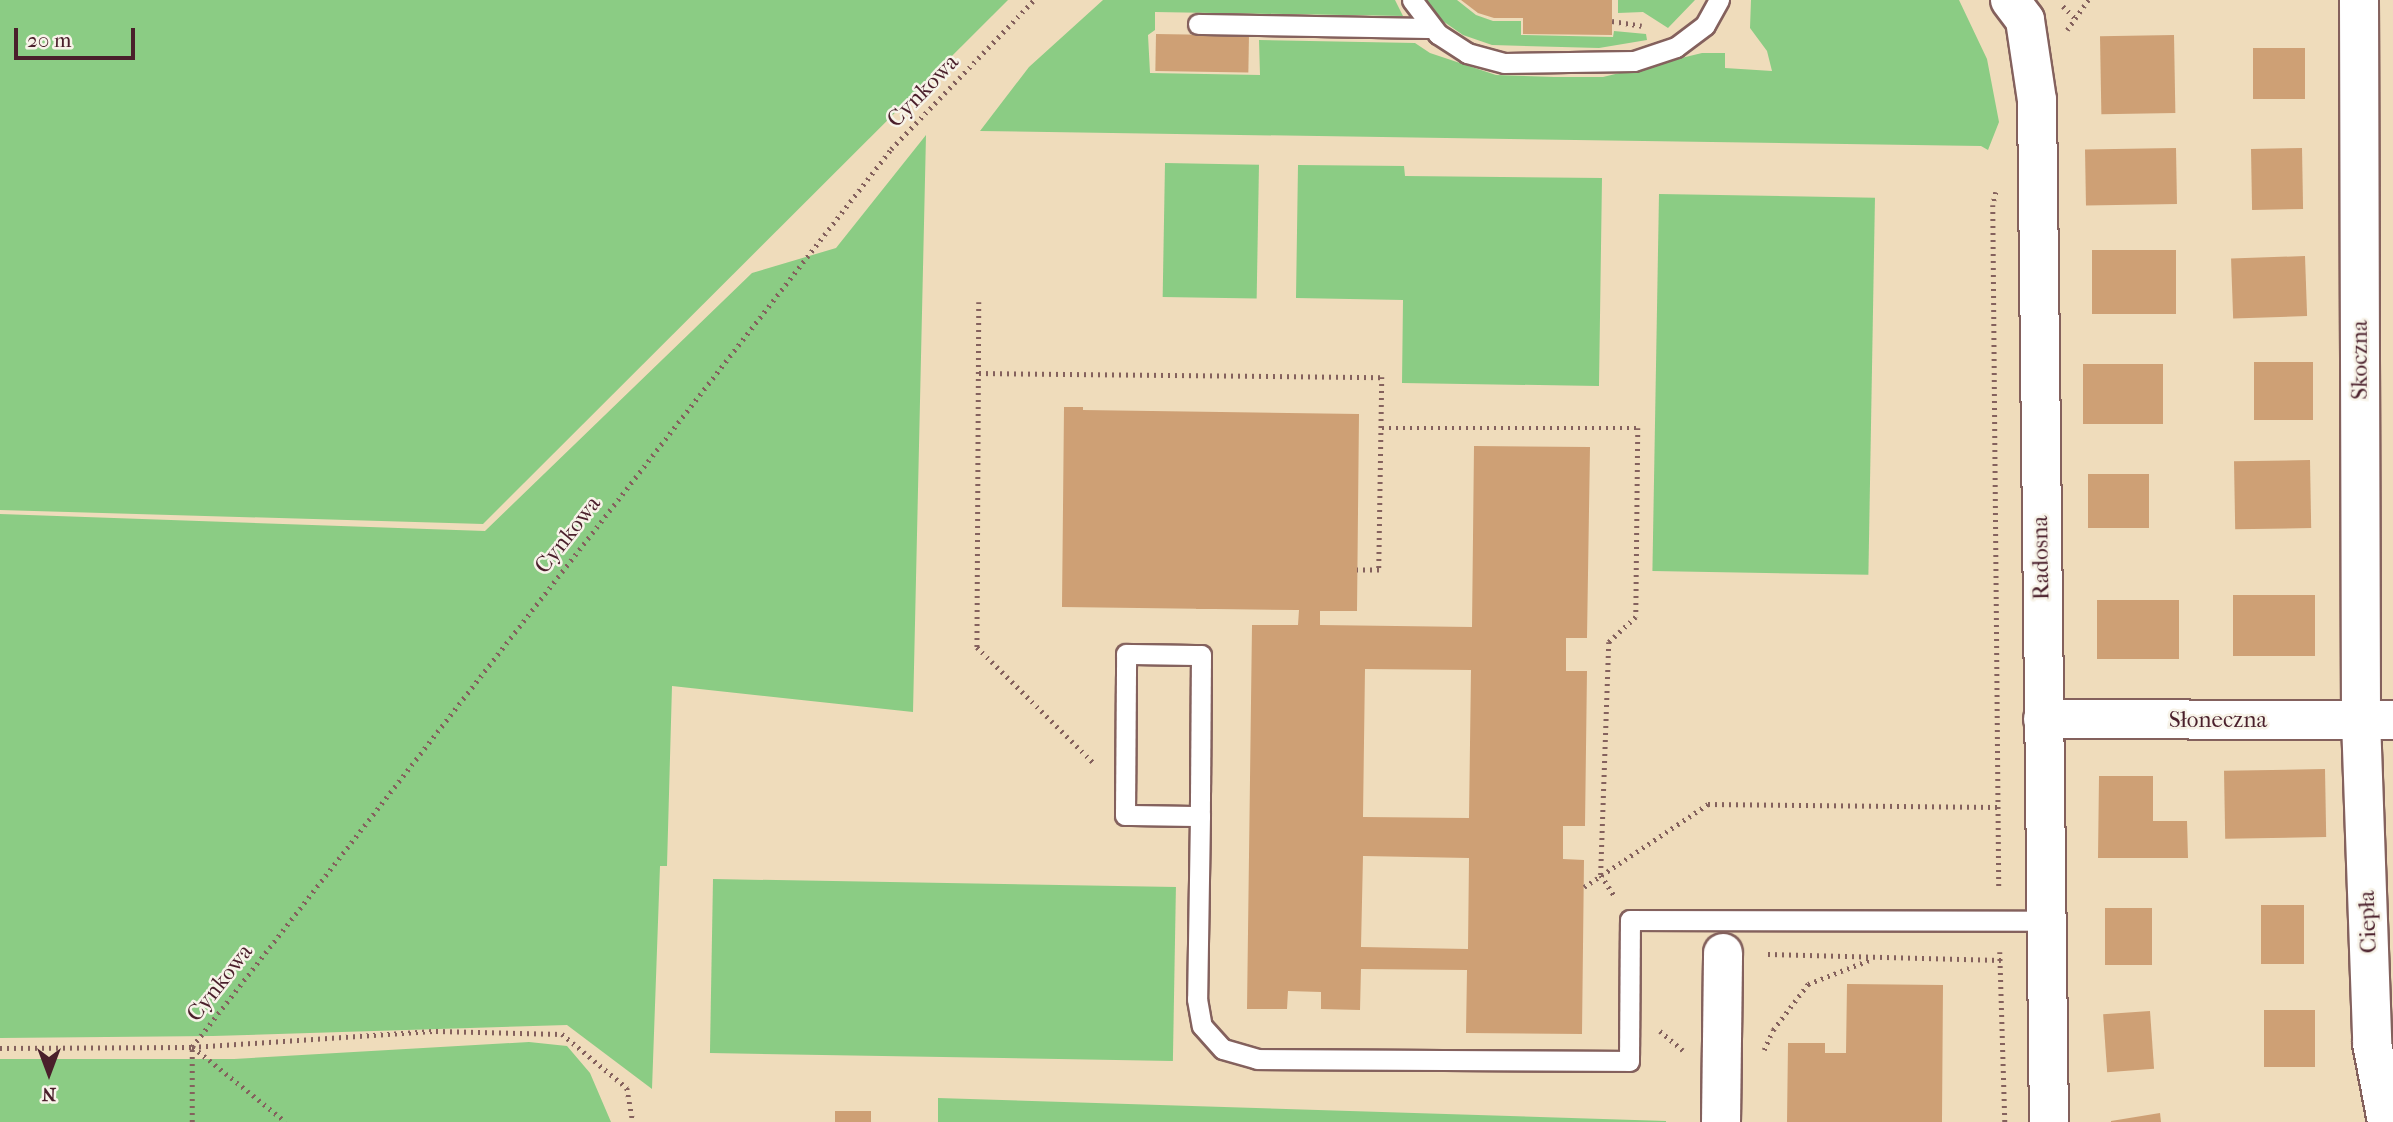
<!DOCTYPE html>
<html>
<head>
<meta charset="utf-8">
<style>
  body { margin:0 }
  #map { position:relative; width:2393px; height:1122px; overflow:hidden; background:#efdcbb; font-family:"IM FELL French Canon",serif }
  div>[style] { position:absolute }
  .green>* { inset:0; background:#8bcc84; transform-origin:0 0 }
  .building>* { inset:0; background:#cea075; transform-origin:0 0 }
  .path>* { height:4.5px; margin-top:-2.25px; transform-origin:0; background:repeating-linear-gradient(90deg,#84615d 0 2px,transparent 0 7px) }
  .roads { filter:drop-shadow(2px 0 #84615d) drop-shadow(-2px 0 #84615d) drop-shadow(0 2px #84615d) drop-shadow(0 -2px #84615d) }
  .lane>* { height:19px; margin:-9.5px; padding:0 9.5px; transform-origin:9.5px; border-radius:9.5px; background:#fff }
  .street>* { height:38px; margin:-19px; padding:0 19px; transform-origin:19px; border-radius:19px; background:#fff }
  span { translate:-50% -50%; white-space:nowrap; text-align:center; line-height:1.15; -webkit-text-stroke:5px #f7f3e8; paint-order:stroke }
  .street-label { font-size:23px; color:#4a1f2b }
  .north { position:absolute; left:14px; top:1038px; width:70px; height:70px; -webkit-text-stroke:5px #f7f3e8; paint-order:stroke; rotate:180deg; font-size:19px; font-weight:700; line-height:28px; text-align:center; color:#4a1f2b }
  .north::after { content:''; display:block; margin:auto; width:24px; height:32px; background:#4a1f2b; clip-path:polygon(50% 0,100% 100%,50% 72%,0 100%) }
  .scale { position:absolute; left:14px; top:28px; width:121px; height:32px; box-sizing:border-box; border:4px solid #4a1f2b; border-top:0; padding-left:9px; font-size:21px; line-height:24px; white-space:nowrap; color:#4a1f2b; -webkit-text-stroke:5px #f7f3e8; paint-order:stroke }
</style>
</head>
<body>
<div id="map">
  <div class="green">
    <i style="clip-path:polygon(0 0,1008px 0,483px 524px,0 510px)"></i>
    <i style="clip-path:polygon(1103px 0,1395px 0,1403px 16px,1155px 12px,1155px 30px,1148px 35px,1150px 73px,1260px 75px,1259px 40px,1415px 43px,1430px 53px,1496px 75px,1554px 77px,1603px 77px,1702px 53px,1725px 53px,1725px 68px,1772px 71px,1767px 51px,1750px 28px,1751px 0,1959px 0,1987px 59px,1999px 122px,1988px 150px,1981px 146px,980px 131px,1029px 67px)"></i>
    <i style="clip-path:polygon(1426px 0,1457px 0,1476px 15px,1493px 21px,1521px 21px,1521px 35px,1613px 37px,1614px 31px,1646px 34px,1647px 40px,1599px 48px,1492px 45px,1463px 35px,1437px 17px)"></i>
    <i style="clip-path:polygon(1618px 0,1695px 0,1668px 28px,1643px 12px,1618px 13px)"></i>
    <i style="clip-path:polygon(926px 135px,913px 712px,672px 686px,667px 866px,660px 866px,652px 1089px,567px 1025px,213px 1036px,0 1038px,0 514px,485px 531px,752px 273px,836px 248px)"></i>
    <i style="left:1165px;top:163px;width:94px;height:134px;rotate:1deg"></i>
    <i style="clip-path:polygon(1298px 165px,1404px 166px,1405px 176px,1602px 178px,1599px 386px,1402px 383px,1403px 300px,1296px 298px)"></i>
    <i style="left:1659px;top:194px;width:216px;height:377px;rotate:1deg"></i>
    <i style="left:713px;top:879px;width:463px;height:174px;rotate:1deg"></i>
    <i style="clip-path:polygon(529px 1042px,567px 1046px,590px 1073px,611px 1122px,0 1122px,0 1059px,234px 1059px)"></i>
    <i style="clip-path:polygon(938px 1098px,1666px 1121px,1666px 1122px,938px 1122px)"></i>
  </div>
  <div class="building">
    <i style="clip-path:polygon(1461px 0,1612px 0,1612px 35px,1523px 34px,1523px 18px,1494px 18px,1478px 13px)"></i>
    <i style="left:1156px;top:34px;width:93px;height:37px;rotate:1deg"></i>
    <i style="left:2174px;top:35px;width:78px;height:74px;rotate:89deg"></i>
    <i style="left:2253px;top:48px;width:52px;height:51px"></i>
    <i style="left:2176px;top:148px;width:56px;height:91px;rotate:89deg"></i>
    <i style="left:2302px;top:148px;width:61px;height:51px;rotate:89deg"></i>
    <i style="left:2092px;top:250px;width:84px;height:64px"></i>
    <i style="left:2305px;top:256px;width:60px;height:74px;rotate:88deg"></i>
    <i style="left:2313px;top:362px;width:58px;height:59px;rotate:90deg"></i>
    <i style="left:2083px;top:364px;width:80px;height:60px"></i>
    <i style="clip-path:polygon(evenodd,1064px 407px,1083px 407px,1083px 410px,1359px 414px,1357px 611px,1320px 611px,1320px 625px,1472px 627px,1474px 446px,1590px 447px,1587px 638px,1566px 638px,1566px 671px,1587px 671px,1585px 826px,1563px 826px,1563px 859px,1584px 860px,1582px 1034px,1466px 1033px,1467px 970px,1361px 969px,1360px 1010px,1321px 1009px,1321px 992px,1288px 991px,1287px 1009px,1247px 1009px,1252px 625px,1298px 625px,1299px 610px,1062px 607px,1064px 407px,1365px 669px,1471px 670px,1469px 818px,1363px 817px,1365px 669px,1064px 407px,1363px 856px,1469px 858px,1468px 949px,1361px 947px,1363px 856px)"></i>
    <i style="left:2310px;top:460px;width:68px;height:76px;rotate:89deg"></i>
    <i style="left:2149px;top:474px;width:54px;height:61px;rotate:90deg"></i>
    <i style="left:2233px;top:595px;width:82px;height:61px"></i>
    <i style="left:2097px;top:600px;width:82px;height:59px"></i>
    <i style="left:2325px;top:769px;width:68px;height:101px;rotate:89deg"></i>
    <i style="clip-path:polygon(2099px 776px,2153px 776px,2153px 821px,2187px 821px,2188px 858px,2098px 858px)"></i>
    <i style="left:2261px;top:905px;width:43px;height:59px"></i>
    <i style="left:2105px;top:908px;width:47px;height:57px"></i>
    <i style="clip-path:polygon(1847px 984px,1943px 985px,1942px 1122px,1787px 1122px,1788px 1043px,1825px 1043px,1825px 1053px,1846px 1053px)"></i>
    <i style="left:2315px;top:1010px;width:57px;height:51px;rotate:90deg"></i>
    <i style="left:2150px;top:1011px;width:58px;height:47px;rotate:86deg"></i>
    <i style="left:835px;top:1111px;width:36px;height:11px"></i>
    <i style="clip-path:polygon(2160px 1113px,2161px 1122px,2111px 1122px,2111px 1121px)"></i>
  </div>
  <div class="path">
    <i style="left:2063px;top:6px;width:17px;rotate:45deg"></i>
    <i style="left:1612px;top:21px;width:30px;rotate:9deg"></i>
    <i style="left:2067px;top:30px;width:37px;rotate:-55deg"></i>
    <i style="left:1996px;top:192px;width:13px;rotate:103deg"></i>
    <i style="left:1993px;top:205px;width:685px;rotate:89.5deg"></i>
    <i style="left:979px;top:302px;width:345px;rotate:90.3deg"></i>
    <i style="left:977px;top:647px;width:165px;rotate:44.8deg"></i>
    <i style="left:979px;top:373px;width:403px;rotate:0.6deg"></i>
    <i style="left:1382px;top:377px;width:193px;rotate:90.9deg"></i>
    <i style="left:1379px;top:570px;width:22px;rotate:180deg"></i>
    <i style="left:1382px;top:428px;width:256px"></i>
    <i style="left:1638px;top:428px;width:189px;rotate:90.6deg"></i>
    <i style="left:1636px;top:617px;width:37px;rotate:137deg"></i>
    <i style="left:1609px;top:642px;width:233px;rotate:92deg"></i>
    <i style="left:1601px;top:875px;width:24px;rotate:57deg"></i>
    <i style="left:1584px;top:887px;width:149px;rotate:-33.8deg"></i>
    <i style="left:1708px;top:804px;width:289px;rotate:0.6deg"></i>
    <i style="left:2000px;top:952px;width:170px;rotate:88.3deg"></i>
    <i style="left:1768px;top:954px;width:233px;rotate:1.5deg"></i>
    <i style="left:1660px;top:1031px;width:30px;rotate:40deg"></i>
    <i style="left:193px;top:1047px;width:119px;rotate:38.9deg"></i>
    <i style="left:0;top:1048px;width:192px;rotate:-0.3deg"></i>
    <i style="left:192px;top:1047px;width:245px;rotate:-3.8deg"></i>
    <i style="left:436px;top:1031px;width:126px;rotate:1.4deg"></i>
    <i style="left:562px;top:1034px;width:85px;rotate:39.7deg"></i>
    <i style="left:627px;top:1088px;width:35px;rotate:80deg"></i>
    <i style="left:1764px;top:1050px;width:22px;rotate:-66deg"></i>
    <i style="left:1773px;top:1030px;width:58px;rotate:-52.7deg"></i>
    <i style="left:1808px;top:984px;width:69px;rotate:-21.3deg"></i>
    <i style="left:192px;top:1122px;width:75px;rotate:-90deg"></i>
    <i style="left:192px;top:1047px;width:1138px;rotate:-52.1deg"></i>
    <i style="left:891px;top:149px;width:207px;rotate:-46.2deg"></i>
  </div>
  <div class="roads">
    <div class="lane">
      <i style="left:1412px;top:0;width:43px;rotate:52.6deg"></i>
      <i style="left:1438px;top:34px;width:35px;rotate:33deg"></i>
      <i style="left:1467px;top:53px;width:38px;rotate:15deg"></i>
      <i style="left:1504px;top:63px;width:130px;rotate:-0.9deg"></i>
      <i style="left:1634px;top:61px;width:44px;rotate:-18.4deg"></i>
      <i style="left:1676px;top:47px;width:36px;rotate:-37deg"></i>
      <i style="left:1705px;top:25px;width:29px;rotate:-61deg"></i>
      <i style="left:1198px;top:24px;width:234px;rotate:1deg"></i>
      <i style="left:1126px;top:654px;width:75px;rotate:0.8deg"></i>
      <i style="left:1201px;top:655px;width:161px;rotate:90.4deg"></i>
      <i style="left:1200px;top:816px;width:75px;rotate:-179.2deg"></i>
      <i style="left:1125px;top:815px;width:161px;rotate:-89.6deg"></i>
      <i style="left:1200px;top:816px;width:183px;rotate:90.9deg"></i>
      <i style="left:1197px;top:999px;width:27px;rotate:80deg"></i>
      <i style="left:1202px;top:1026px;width:31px;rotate:48deg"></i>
      <i style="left:1223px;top:1049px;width:35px;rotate:16deg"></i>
      <i style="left:1257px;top:1059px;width:372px;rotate:0.3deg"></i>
      <i style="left:1629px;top:1061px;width:141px;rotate:-89.6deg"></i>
      <i style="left:1630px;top:920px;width:416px;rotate:0.1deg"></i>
    </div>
    <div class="street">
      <i style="left:2010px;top:0;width:25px;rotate:53deg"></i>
      <i style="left:2025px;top:20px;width:81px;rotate:81.5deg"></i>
      <i style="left:2037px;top:100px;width:1022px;rotate:89.33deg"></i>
      <i style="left:2359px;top:0;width:720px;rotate:89.84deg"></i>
      <i style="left:2361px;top:720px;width:323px;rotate:88deg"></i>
      <i style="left:2372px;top:1043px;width:80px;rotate:79.2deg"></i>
      <i style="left:2043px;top:719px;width:350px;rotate:0.2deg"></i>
      <i style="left:1721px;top:1122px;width:169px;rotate:-89.3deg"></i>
    </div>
  </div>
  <div class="street-label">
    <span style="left:923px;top:91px;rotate:-46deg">Cynkowa</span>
    <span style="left:2360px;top:360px;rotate:-90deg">Skoczna</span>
    <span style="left:568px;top:535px;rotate:-52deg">Cynkowa</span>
    <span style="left:2041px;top:558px;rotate:-91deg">Radosna</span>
    <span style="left:2218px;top:720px">Słoneczna</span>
    <span style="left:2368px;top:922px;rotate:-92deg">Ciepła</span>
    <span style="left:220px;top:983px;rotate:-52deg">Cynkowa</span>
  </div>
  <div class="north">N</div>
  <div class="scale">20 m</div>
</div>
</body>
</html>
